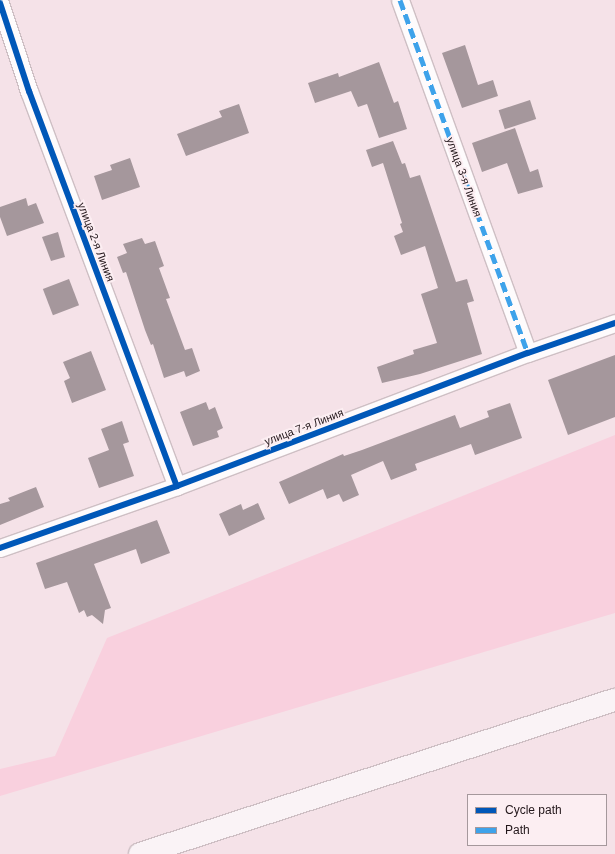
<!DOCTYPE html>
<html>
<head>
<meta charset="utf-8">
<style>
  body { margin:0 }
  #map { position:relative; width:615px; height:854px; overflow:hidden; background:#f5e2e8; font-family:Helvetica,sans-serif }
  div>[style] { position:absolute }
  .green>* { inset:0; background:#f9d0de }
  .building>* { inset:0; background:#a5979c; transform-origin:0 0 }
  .roads { filter:drop-shadow(1px 0 #cebfc4) drop-shadow(-1px 0 #cebfc4) drop-shadow(0 1px #cebfc4) drop-shadow(0 -1px #cebfc4) }
  .street>* { height:17px; margin:-8.5px; padding:0 8.5px; transform-origin:8.5px; border-radius:8.5px; background:#fefbfc }
  .secondary>* { height:22px; margin:-11px; padding:0 11px; transform-origin:11px; border-radius:11px; background:#faf3f6 }
  .quiet>* { height:5px; margin-top:-2.5px; transform-origin:0; background:repeating-linear-gradient(90deg,#3ea2ea 0 10px,transparent 0 15px) }
  .cycleway>* { height:6px; margin:-3px; padding:0 3px; transform-origin:3px; border-radius:3px; background:#0057b8 }
  span { translate:-50% -50%; white-space:nowrap; text-align:center; line-height:1.15; -webkit-text-stroke:4px #fceef2; paint-order:stroke }
  .street-label { font-size:11px; color:#22161a }
  .legend { position:absolute; left:467px; top:794px; width:140px; height:52px; box-sizing:border-box; background:#fceef2; border:1px solid #a5989c; margin:0; padding:5px 7px; list-style:none; font-size:12px; color:#22161a }
  .legend li { display:flex; align-items:center; gap:8px; height:20px }
  .legend b { width:20px; border:1px solid #a5989c }
</style>
</head>
<body>
<div id="map">
  <div class="green">
    <i style="clip-path:polygon(615px 435px,615px 613px,0 796px,0 769px,55px 756px,107px 638px)"></i>
  </div>
  <div class="building">
    <i style="clip-path:polygon(465px 45px,478px 85px,493px 80px,498px 96px,462px 108px,442px 53px)"></i>
    <i style="clip-path:polygon(379px 62px,394px 103px,398px 101px,407px 129px,379px 138px,367px 104px,358px 107px,351px 91px,315px 103px,308px 83px,338px 73px,339px 77px)"></i>
    <i style="left:530px;top:100px;width:20px;height:33px;rotate:72deg"></i>
    <i style="clip-path:polygon(239px 104px,249px 133px,186px 156px,177px 134px,222px 117px,219px 111px)"></i>
    <i style="clip-path:polygon(515px 128px,530px 172px,538px 169px,543px 187px,518px 194px,507px 163px,482px 172px,472px 143px)"></i>
    <i style="clip-path:polygon(393px 141px,402px 164px,405px 163px,410px 178px,420px 175px,456px 282px,467px 279px,474px 301px,467px 303px,482px 354px,420px 374px,382px 383px,377px 367px,414px 354px,413px 350px,437px 343px,421px 294px,438px 288px,425px 246px,401px 255px,394px 236px,403px 232px,400px 224px,402px 223px,383px 163px,372px 167px,366px 150px)"></i>
    <i style="clip-path:polygon(130px 158px,140px 187px,102px 200px,94px 176px,112px 170px,110px 165px)"></i>
    <i style="clip-path:polygon(26px 198px,28px 206px,36px 203px,44px 223px,7px 236px,0 217px,0 207px)"></i>
    <i style="clip-path:polygon(58px 232px,65px 257px,51px 261px,42px 237px)"></i>
    <i style="clip-path:polygon(142px 238px,145px 244px,155px 241px,164px 266px,159px 268px,170px 298px,166px 299px,185px 350px,192px 348px,200px 371px,186px 377px,184px 371px,164px 378px,153px 344px,151px 345px,145px 330px,126px 272px,123px 273px,117px 257px,127px 253px,123px 244px)"></i>
    <i style="left:69px;top:279px;width:28px;height:28px;rotate:69deg"></i>
    <i style="clip-path:polygon(91px 351px,106px 390px,72px 403px,64px 381px,70px 378px,63px 362px)"></i>
    <i style="clip-path:polygon(615px 355px,615px 417px,568px 435px,548px 380px)"></i>
    <i style="clip-path:polygon(206px 402px,209px 410px,215px 407px,223px 428px,217px 431px,219px 437px,193px 446px,180px 412px)"></i>
    <i style="clip-path:polygon(510px 403px,522px 438px,475px 455px,471px 444px,415px 464px,417px 470px,391px 480px,383px 461px,351px 475px,359px 495px,343px 502px,339px 494px,327px 499px,323px 489px,289px 504px,279px 482px,343px 454px,344px 456px,362px 450px,455px 415px,460px 428px,489px 417px,487px 411px)"></i>
    <i style="clip-path:polygon(122px 421px,129px 442px,123px 444px,134px 476px,99px 488px,88px 458px,109px 450px,101px 429px)"></i>
    <i style="clip-path:polygon(36px 487px,44px 507px,0 525px,0 504px,10px 501px,8px 498px)"></i>
    <i style="clip-path:polygon(258px 503px,265px 519px,229px 536px,219px 514px,241px 504px,243px 510px)"></i>
    <i style="clip-path:polygon(157px 520px,170px 553px,141px 564px,136px 549px,94px 564px,111px 608px,105px 610px,103px 624px,92px 615px,87px 617px,84px 610px,79px 613px,67px 582px,45px 589px,36px 563px)"></i>
  </div>
  <div class="roads">
    <div class="street">
      <i style="left:400px;top:0;width:375px;rotate:70.1deg"></i>
      <i style="left:0;top:3px;width:93px;rotate:71.8deg"></i>
      <i style="left:29px;top:91px;width:422px;rotate:69.5deg"></i>
      <i style="left:0;top:548px;width:188px;rotate:-19.3deg"></i>
      <i style="left:177px;top:486px;width:375px;rotate:-20.8deg"></i>
      <i style="left:528px;top:353px;width:92px;rotate:-19deg"></i>
    </div>
    <div class="secondary">
      <i style="left:140px;top:854px;width:499px;rotate:-18deg"></i>
    </div>
  </div>
  <div class="quiet">
    <i style="left:400px;top:0;width:375px;rotate:70.1deg"></i>
  </div>
  <div class="cycleway">
    <i style="left:0;top:3px;width:93px;rotate:71.8deg"></i>
    <i style="left:29px;top:91px;width:422px;rotate:69.5deg"></i>
    <i style="left:0;top:548px;width:188px;rotate:-19.3deg"></i>
    <i style="left:177px;top:486px;width:375px;rotate:-20.8deg"></i>
    <i style="left:528px;top:353px;width:92px;rotate:-19deg"></i>
  </div>
  <div class="street-label">
    <span style="left:464px;top:177px;rotate:70deg">улица 3-я Линия</span>
    <span style="left:96px;top:242px;rotate:69deg">улица 2-я Линия</span>
    <span style="left:304px;top:427px;rotate:-21deg">улица 7-я Линия</span>
  </div>
  <ul class="legend">
  <li><b style="height:5px;background:#0057b8"></b>Cycle path</li>
  <li><b style="height:5px;background:#3ea2ea"></b>Path</li>
  </ul>
</div>
</body>
</html>
